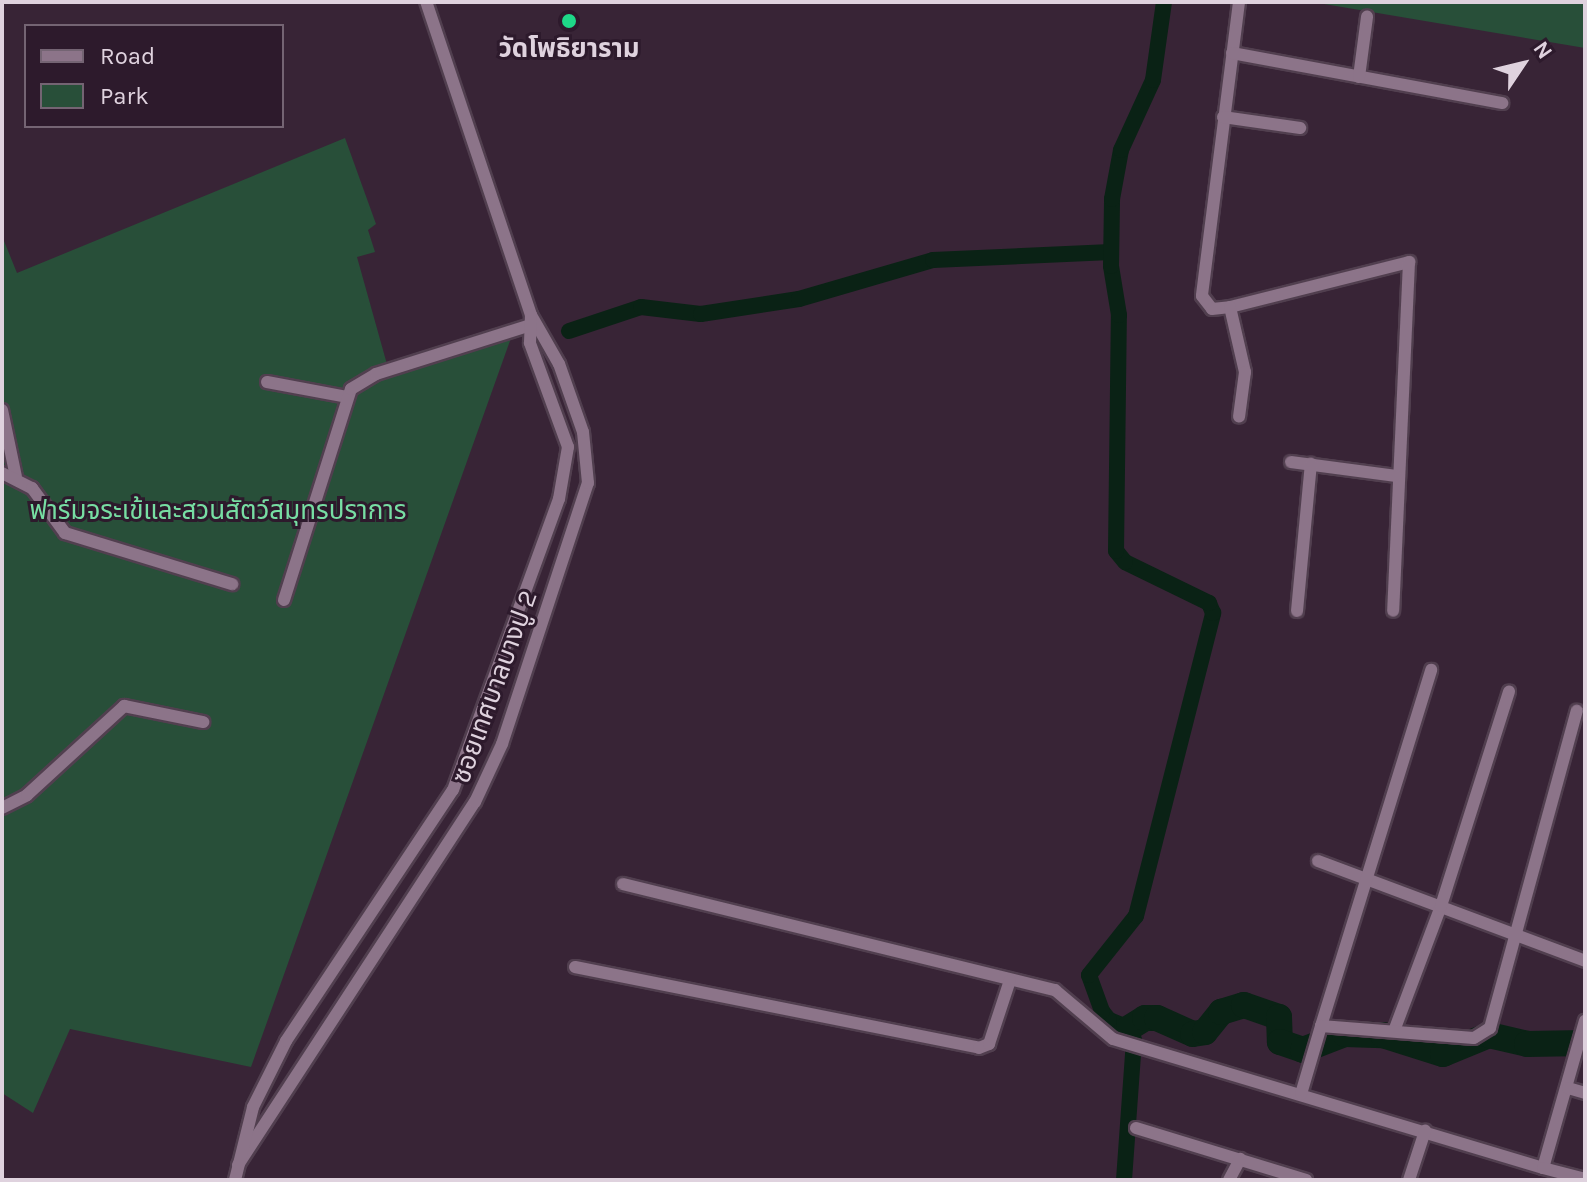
<!DOCTYPE html>
<html>
<head>
<meta charset="utf-8">
<style>
  body { margin:0 }
  #map { position:relative; width:1587px; height:1182px; overflow:hidden; background:#382436; font-family:Karla,"Noto Sans Thai",sans-serif }
  div>[style] { position:absolute }
  .green>* { inset:0; background:#284f39 }
  .canal>* { height:16px; margin:-8px; padding:0 8px; transform-origin:8px; border-radius:8px; background:#0a2215 }
  .river>* { height:26px; margin:-13px; padding:0 13px; transform-origin:13px; border-radius:13px; background:#0a2215 }
  .roads { filter:drop-shadow(2px 0 #513f4f) drop-shadow(-2px 0 #513f4f) drop-shadow(0 2px #513f4f) drop-shadow(0 -2px #513f4f) }
  .street>* { height:12px; margin:-6px; padding:0 6px; transform-origin:6px; border-radius:6px; background:#8c7489 }
  .dots>* { width:22px; height:22px; translate:-50% -50%; box-sizing:border-box; border:4px solid #2d1a2c; border-radius:50% }
  span { translate:-50% -50%; white-space:nowrap; text-align:center; line-height:1.15; -webkit-text-stroke:6px #2d1a2c; paint-order:stroke }
  .poi-label { font-size:26px; color:#dfd2de; font-weight:700 }
  .park-label { font-size:26px; color:#77dea3 }
  .street-label { font-size:26px; color:#dfd2de }
  .frame { position:absolute; inset:0; border:4px solid #dfd2de; pointer-events:none }
  .legend { position:absolute; left:24px; top:24px; width:260px; height:104px; box-sizing:border-box; background:#2d1a2c; border:2px solid #746473; margin:0; padding:10px 14px; list-style:none; font-size:24px; color:#dfd2de }
  .legend li { display:flex; align-items:center; gap:16px; height:40px }
  .legend b { width:40px; border:2px solid #746473 }
  .north { position:absolute; left:1483px; top:24px; width:80px; height:80px; -webkit-text-stroke:6px #2d1a2c; paint-order:stroke; rotate:55deg; font-size:22px; font-weight:700; line-height:32px; text-align:center; color:#dfd2de }
  .north::after { content:''; display:block; margin:auto; width:28px; height:36px; background:#dfd2de; clip-path:polygon(50% 0,100% 100%,50% 72%,0 100%) }
</style>
</head>
<body>
<div id="map">
  <div class="green">
    <i style="clip-path:polygon(1585px 2px,1585px 48px,1324px 4px,1324px 2px)"></i>
    <i style="clip-path:polygon(345px 138px,376px 224px,368px 230px,375px 252px,357px 257px,390px 375px,511px 338px,251px 1067px,70px 1029px,33px 1113px,2px 1093px,2px 236px,17px 273px)"></i>
  </div>
  <div class="canal">
    <i style="left:569px;top:331px;width:76px;rotate:-18.4deg"></i>
    <i style="left:641px;top:307px;width:60px;rotate:6.7deg"></i>
    <i style="left:701px;top:314px;width:99px;rotate:-8.7deg"></i>
    <i style="left:799px;top:299px;width:140px;rotate:-16.2deg"></i>
    <i style="left:933px;top:260px;width:178px;rotate:-2.6deg"></i>
    <i style="left:1124px;top:1180px;width:140px;rotate:-85.9deg"></i>
    <i style="left:1134px;top:1040px;width:13px;rotate:-113deg"></i>
    <i style="left:1129px;top:1028px;width:22px;rotate:-158deg"></i>
    <i style="left:1109px;top:1020px;width:11px;rotate:-128deg"></i>
    <i style="left:1102px;top:1011px;width:38px;rotate:-110deg"></i>
    <i style="left:1089px;top:975px;width:75px;rotate:-51.5deg"></i>
    <i style="left:1136px;top:916px;width:313px;rotate:-75.7deg"></i>
    <i style="left:1213px;top:613px;width:11px;rotate:-112deg"></i>
    <i style="left:1209px;top:603px;width:93px;rotate:-154deg"></i>
    <i style="left:1125px;top:562px;width:14px;rotate:-129deg"></i>
    <i style="left:1116px;top:551px;width:236px;rotate:-89.3deg"></i>
    <i style="left:1119px;top:315px;width:50px;rotate:-99.3deg"></i>
    <i style="left:1111px;top:266px;width:67px;rotate:-89.1deg"></i>
    <i style="left:1112px;top:199px;width:50px;rotate:-79.6deg"></i>
    <i style="left:1121px;top:150px;width:77px;rotate:-65.4deg"></i>
    <i style="left:1153px;top:80px;width:79px;rotate:-82deg"></i>
  </div>
  <div class="river">
    <i style="left:1129px;top:1028px;width:19px;rotate:-32deg"></i>
    <i style="left:1145px;top:1018px;width:12px"></i>
    <i style="left:1157px;top:1018px;width:39px;rotate:24deg"></i>
    <i style="left:1193px;top:1034px;width:12px;rotate:-9deg"></i>
    <i style="left:1205px;top:1032px;width:26px;rotate:-51deg"></i>
    <i style="left:1221px;top:1012px;width:24px;rotate:-17deg"></i>
    <i style="left:1244px;top:1005px;width:37px;rotate:19deg"></i>
    <i style="left:1279px;top:1017px;width:25px;rotate:88deg"></i>
    <i style="left:1280px;top:1042px;width:24px;rotate:19deg"></i>
    <i style="left:1303px;top:1050px;width:45px;rotate:-20.9deg"></i>
    <i style="left:1345px;top:1034px;width:38px;rotate:2deg"></i>
    <i style="left:1383px;top:1035px;width:63px;rotate:17.6deg"></i>
    <i style="left:1443px;top:1054px;width:50px;rotate:-22.4deg"></i>
    <i style="left:1489px;top:1035px;width:39px;rotate:13deg"></i>
    <i style="left:1527px;top:1044px;width:58px;rotate:-1deg"></i>
  </div>
  <div class="roads">
    <div class="street">
      <i style="left:1239px;top:2px;width:296px;rotate:97.2deg"></i>
      <i style="left:1202px;top:296px;width:16px;rotate:52deg"></i>
      <i style="left:1212px;top:309px;width:18px;rotate:-6deg"></i>
      <i style="left:1230px;top:307px;width:185px;rotate:-14.1deg"></i>
      <i style="left:1409px;top:262px;width:349px;rotate:92.6deg"></i>
      <i style="left:1232px;top:53px;width:275px;rotate:10.5deg"></i>
      <i style="left:1359px;top:77px;width:61px;rotate:-82.4deg"></i>
      <i style="left:1223px;top:117px;width:78px;rotate:8.1deg"></i>
      <i style="left:1230px;top:307px;width:67px;rotate:77deg"></i>
      <i style="left:1245px;top:372px;width:45px;rotate:97.6deg"></i>
      <i style="left:267px;top:382px;width:81px;rotate:10.6deg"></i>
      <i style="left:2px;top:410px;width:68px;rotate:78.2deg"></i>
      <i style="left:1291px;top:462px;width:106px;rotate:7.6deg"></i>
      <i style="left:2px;top:473px;width:34px;rotate:27deg"></i>
      <i style="left:32px;top:488px;width:56px;rotate:53.7deg"></i>
      <i style="left:65px;top:533px;width:175px;rotate:17deg"></i>
      <i style="left:284px;top:600px;width:221px;rotate:-72.4deg"></i>
      <i style="left:351px;top:389px;width:29px;rotate:-31deg"></i>
      <i style="left:376px;top:374px;width:158px;rotate:-17.6deg"></i>
      <i style="left:1297px;top:611px;width:148px;rotate:-84.6deg"></i>
      <i style="left:2px;top:808px;width:28px;rotate:-27deg"></i>
      <i style="left:27px;top:795px;width:132px;rotate:-42.5deg"></i>
      <i style="left:124px;top:706px;width:81px;rotate:11.4deg"></i>
      <i style="left:1318px;top:861px;width:285px;rotate:20.5deg"></i>
      <i style="left:623px;top:884px;width:445px;rotate:13.8deg"></i>
      <i style="left:1055px;top:990px;width:76px;rotate:40.2deg"></i>
      <i style="left:1113px;top:1039px;width:449px;rotate:16.7deg"></i>
      <i style="left:1543px;top:1168px;width:153px;rotate:-74.1deg"></i>
      <i style="left:575px;top:967px;width:412px;rotate:11.3deg"></i>
      <i style="left:979px;top:1048px;width:11px;rotate:-22deg"></i>
      <i style="left:989px;top:1044px;width:67px;rotate:-71.8deg"></i>
      <i style="left:1321px;top:1026px;width:373px;rotate:-72.8deg"></i>
      <i style="left:1394px;top:1031px;width:134px;rotate:-69.4deg"></i>
      <i style="left:1441px;top:906px;width:225px;rotate:-72.4deg"></i>
      <i style="left:1568px;top:1088px;width:18px;rotate:16deg"></i>
      <i style="left:1301px;top:1094px;width:71px;rotate:-73.6deg"></i>
      <i style="left:1321px;top:1026px;width:153px;rotate:4.5deg"></i>
      <i style="left:1474px;top:1038px;width:19px;rotate:-32deg"></i>
      <i style="left:1490px;top:1028px;width:329px;rotate:-74.7deg"></i>
      <i style="left:1136px;top:1128px;width:178px;rotate:17deg"></i>
      <i style="left:238px;top:1165px;width:434px;rotate:-56.9deg"></i>
      <i style="left:475px;top:802px;width:64px;rotate:-65deg"></i>
      <i style="left:502px;top:744px;width:275px;rotate:-71.8deg"></i>
      <i style="left:588px;top:483px;width:51px;rotate:-95.6deg"></i>
      <i style="left:583px;top:432px;width:72px;rotate:-109.4deg"></i>
      <i style="left:559px;top:364px;width:56px;rotate:-119.7deg"></i>
      <i style="left:531px;top:315px;width:330px;rotate:-108.5deg"></i>
      <i style="left:1543px;top:1168px;width:43px;rotate:14.7deg"></i>
      <i style="left:235px;top:1180px;width:75px;rotate:-76.1deg"></i>
      <i style="left:253px;top:1107px;width:74px;rotate:-63.4deg"></i>
      <i style="left:286px;top:1041px;width:301px;rotate:-56.4deg"></i>
      <i style="left:453px;top:790px;width:310px;rotate:-70deg"></i>
      <i style="left:559px;top:499px;width:53px;rotate:-80.2deg"></i>
      <i style="left:568px;top:447px;width:111px;rotate:-110.1deg"></i>
      <i style="left:530px;top:343px;width:28px;rotate:-88deg"></i>
      <i style="left:1229px;top:1180px;width:24px;rotate:-62deg"></i>
      <i style="left:1409px;top:1180px;width:52px;rotate:-71.9deg"></i>
    </div>
  </div>
  <div class="dots">
    <i style="left:569px;top:21px;background:#1ed888"></i>
  </div>
  <div class="poi-label">
    <span style="left:569px;top:49px">วัดโพธิยาราม</span>
  </div>
  <div class="park-label">
    <span style="left:218px;top:511px">ฟาร์มจระเข้และสวนสัตว์สมุทรปราการ</span>
  </div>
  <div class="street-label">
    <span style="left:495px;top:687px;rotate:-70deg">ซอยเทศบาลบางปู 2</span>
  </div>
  <div class="frame"></div>
  <ul class="legend">
  <li><b style="height:10px;background:#8c7489"></b>Road</li>
  <li><b style="height:22px;background:#284f39"></b>Park</li>
  </ul>
  <div class="north">N</div>
</div>
</body>
</html>
